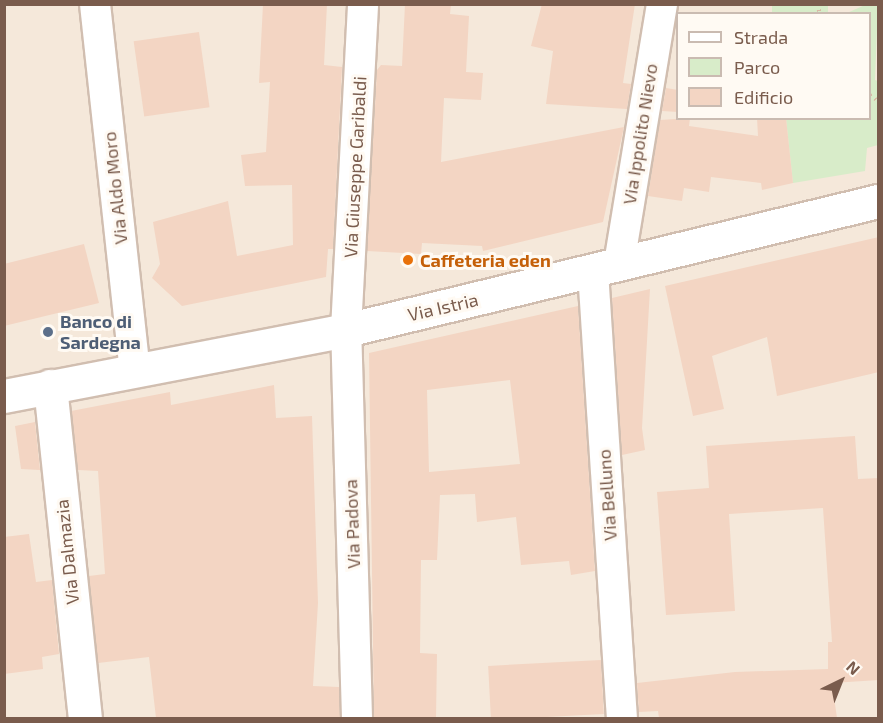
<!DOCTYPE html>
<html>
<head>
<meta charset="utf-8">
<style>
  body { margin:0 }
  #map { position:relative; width:883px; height:723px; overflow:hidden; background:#fdf6ec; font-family:"Exo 2",sans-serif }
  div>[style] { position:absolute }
  .residential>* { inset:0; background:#f5e8da }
  .green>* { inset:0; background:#d8ecc9; transform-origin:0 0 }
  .building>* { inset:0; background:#f3d5c3; transform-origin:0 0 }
  .path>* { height:4px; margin-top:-2px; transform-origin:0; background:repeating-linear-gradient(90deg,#d9b8a5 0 1.5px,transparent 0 6px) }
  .roads { filter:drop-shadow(2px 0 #d1beb0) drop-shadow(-2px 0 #d1beb0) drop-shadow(0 2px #d1beb0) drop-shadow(0 -2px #d1beb0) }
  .street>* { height:30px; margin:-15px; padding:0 15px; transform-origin:15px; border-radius:15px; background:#fff }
  .secondary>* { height:33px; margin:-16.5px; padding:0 16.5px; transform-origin:16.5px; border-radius:16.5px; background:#fff }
  .dots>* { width:16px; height:16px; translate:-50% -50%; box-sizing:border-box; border:3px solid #fffaf3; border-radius:50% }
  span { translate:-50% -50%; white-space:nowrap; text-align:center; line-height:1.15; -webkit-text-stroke:6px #fffaf3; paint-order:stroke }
  .street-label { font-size:18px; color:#7a5c4d }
  .food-label { font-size:18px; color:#c56008; font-weight:700 }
  .left { translate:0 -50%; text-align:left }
  .service-label { font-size:18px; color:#4e5e75; font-weight:700 }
  .frame { position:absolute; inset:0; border:6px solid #7a5c4d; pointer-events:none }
  .legend { position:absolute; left:676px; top:12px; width:195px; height:108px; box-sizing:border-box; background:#fffaf3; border:2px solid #cabbb1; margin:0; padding:8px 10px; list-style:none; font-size:18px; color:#7a5c4d }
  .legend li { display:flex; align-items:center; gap:12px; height:30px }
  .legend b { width:30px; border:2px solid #cabbb1 }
  .north { position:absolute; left:811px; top:651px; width:60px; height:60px; -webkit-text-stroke:4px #fffaf3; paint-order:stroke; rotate:43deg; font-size:16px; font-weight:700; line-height:24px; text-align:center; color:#7a5c4d }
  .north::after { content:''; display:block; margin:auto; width:21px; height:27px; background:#7a5c4d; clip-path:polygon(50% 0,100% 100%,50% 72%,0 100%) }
</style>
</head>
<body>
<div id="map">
  <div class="residential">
    <i style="clip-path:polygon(evenodd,5px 5px,878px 5px,878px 718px,5px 718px,5px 5px,678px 14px,870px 14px,870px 118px,678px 118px,678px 14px)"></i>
  </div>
  <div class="green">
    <i style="left:772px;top:5px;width:56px;height:8px"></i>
    <i style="clip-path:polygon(865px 5px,878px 5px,875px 80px,878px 81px,878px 145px,867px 148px,865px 171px,793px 183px,786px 119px,870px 118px,870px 14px,847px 13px)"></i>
  </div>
  <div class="building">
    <i style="clip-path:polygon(263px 4px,327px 4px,324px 65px,342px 67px,333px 249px,328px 249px,326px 277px,182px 306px,152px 278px,160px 264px,153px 222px,228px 201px,237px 256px,293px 245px,292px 185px,245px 186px,241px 155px,266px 152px,270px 82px,259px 83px)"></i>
    <i style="clip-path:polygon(405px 4px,451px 4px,450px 14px,469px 16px,466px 72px,483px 73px,481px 100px,444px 98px,441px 162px,624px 127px,603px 222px,483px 251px,482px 246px,422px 243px,421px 254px,367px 251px,377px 70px,381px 65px,402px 66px)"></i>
    <i style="clip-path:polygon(542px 4px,635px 4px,623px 83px,631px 84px,627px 109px,546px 104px,553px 51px,531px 46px)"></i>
    <i style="left:199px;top:32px;width:76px;height:66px;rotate:82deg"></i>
    <i style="clip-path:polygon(666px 88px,678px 90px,678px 112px,662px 111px)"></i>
    <i style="clip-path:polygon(690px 118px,689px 126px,758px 136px,757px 118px,786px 118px,793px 183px,762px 190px,761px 183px,711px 177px,709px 192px,684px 188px,682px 201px,648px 196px,660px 120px)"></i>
    <i style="clip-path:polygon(879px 237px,879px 372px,777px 396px,767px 337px,712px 356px,724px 409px,693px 416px,665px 286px)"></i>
    <i style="clip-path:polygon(84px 244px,99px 303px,4px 326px,4px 264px)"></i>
    <i style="clip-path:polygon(650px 289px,642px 428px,645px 450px,622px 455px,612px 298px)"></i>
    <i style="clip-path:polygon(evenodd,578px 306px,595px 571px,571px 575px,569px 561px,521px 565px,516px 517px,477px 522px,475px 494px,440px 495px,437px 560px,421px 560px,420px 653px,437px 654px,436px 718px,374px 718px,369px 353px,578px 306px,510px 380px,520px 464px,429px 472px,427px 390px,510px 380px)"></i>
    <i style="clip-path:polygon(274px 385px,276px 418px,312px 416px,318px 603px,313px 686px,339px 687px,340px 718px,156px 718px,149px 657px,98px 663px,89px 576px,105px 574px,98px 471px,78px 470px,71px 411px,170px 392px,171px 405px)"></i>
    <i style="clip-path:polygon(35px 422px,40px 470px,21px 469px,15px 426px)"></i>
    <i style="clip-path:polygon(855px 436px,858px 479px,879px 478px,879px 680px,832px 683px,837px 718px,659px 718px,658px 711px,639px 712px,637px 683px,735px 672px,828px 669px,828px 642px,832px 642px,823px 508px,729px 514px,735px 611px,666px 615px,657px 492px,709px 488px,706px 446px)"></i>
    <i style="clip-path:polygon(29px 534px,36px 582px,52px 580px,59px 654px,42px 657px,43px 669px,4px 674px,4px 537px)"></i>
    <i style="left:601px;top:660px;width:54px;height:113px;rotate:87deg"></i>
  </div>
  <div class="path">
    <i style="left:817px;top:4px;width:10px;rotate:73deg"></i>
    <i style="left:870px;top:95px;width:10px;rotate:37deg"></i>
  </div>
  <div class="roads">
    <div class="street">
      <i style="left:95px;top:4px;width:370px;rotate:83.8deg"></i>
      <i style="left:619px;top:264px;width:264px;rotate:-80.6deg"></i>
      <i style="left:593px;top:271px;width:448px;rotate:86.3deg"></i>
      <i style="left:357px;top:718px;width:388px;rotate:-91.6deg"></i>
      <i style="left:346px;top:330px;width:326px;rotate:-87deg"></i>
    </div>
    <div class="secondary">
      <i style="left:50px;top:386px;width:334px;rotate:84deg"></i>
      <i style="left:4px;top:396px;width:348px;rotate:-10.9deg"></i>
      <i style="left:346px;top:330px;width:547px;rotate:-13.63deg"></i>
    </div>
  </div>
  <div class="dots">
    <i style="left:408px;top:260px;background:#e8710a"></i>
    <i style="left:48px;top:332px;background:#5c6f8a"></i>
  </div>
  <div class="street-label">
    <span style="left:640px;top:134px;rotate:-81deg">Via Ippolito Nievo</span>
    <span style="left:355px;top:167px;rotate:-87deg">Via Giuseppe Garibaldi</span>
    <span style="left:115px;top:188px;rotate:-96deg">Via Aldo Moro</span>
    <span style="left:443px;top:307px;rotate:-13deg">Via Istria</span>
    <span style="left:607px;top:495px;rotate:-94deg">Via Belluno</span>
    <span style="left:352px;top:524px;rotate:-92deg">Via Padova</span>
    <span style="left:67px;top:552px;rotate:-96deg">Via Dalmazia</span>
  </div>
  <div class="food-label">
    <span class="left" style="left:420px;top:260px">Caffeteria eden</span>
  </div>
  <div class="service-label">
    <span class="left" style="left:60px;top:332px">Banco di<br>Sardegna</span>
  </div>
  <div class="frame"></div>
  <ul class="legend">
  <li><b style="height:8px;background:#fff"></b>Strada</li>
  <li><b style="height:16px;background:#d8ecc9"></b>Parco</li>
  <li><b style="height:16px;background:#f3d5c3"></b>Edificio</li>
  </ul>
  <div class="north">N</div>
</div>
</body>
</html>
